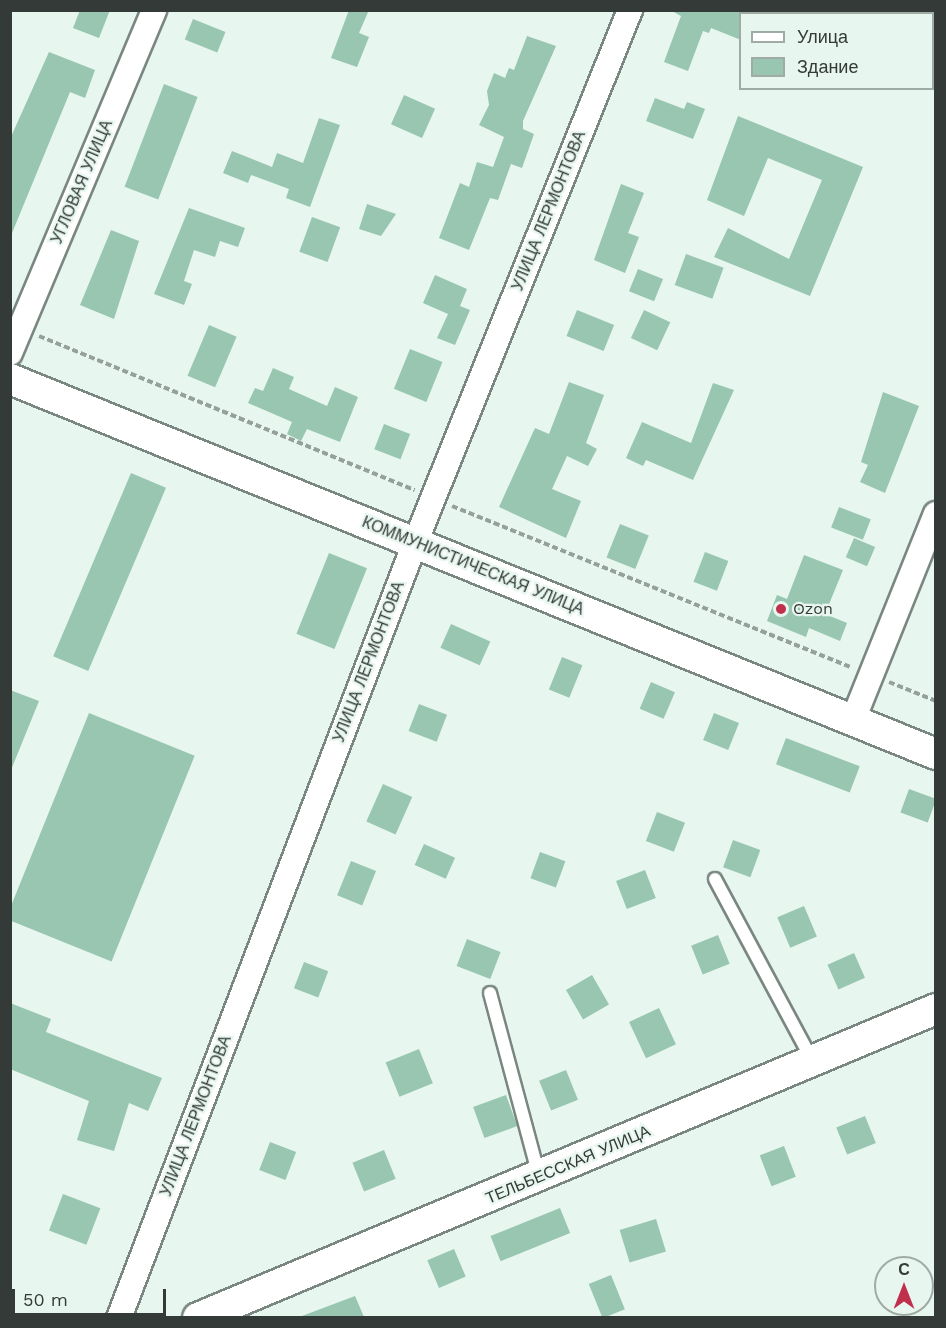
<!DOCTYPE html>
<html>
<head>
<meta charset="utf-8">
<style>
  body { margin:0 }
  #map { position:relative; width:946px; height:1328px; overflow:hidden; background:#e7f6ef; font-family:"Work Sans",sans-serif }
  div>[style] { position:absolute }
  .building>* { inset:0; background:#98c6b1; transform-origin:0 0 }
  .path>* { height:4px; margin-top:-2px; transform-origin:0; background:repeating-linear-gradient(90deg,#95a09b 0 6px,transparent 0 9px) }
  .roads { filter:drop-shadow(2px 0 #7a8781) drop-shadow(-2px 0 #7a8781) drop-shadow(0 2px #7a8781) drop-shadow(0 -2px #7a8781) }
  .service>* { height:12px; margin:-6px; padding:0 6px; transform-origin:6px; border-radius:6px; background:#fff }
  .minor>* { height:24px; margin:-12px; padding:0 12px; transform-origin:12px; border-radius:12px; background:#fff }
  .tertiary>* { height:30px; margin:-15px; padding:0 15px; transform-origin:15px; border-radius:15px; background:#fff }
  .dots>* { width:16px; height:16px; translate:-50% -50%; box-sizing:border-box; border:3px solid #e7f6ef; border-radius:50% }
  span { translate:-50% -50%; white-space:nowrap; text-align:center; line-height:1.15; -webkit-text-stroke:4.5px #e7f6ef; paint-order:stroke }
  .street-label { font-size:16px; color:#343a37 }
  .poi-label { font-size:16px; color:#343a37 }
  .left { translate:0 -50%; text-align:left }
  .frame { position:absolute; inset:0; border:12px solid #343a37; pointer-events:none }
  .legend { position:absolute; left:739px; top:12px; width:195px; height:78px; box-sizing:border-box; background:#e7f6ef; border:2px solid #9faba5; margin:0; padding:8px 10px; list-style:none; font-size:18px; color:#343a37 }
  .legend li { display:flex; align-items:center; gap:12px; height:30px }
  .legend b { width:30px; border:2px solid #9faba5 }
  .north { position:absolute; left:874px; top:1256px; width:60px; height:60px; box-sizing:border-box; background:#e7f6ef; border:2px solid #9faba5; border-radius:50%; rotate:0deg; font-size:16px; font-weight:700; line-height:24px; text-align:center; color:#343a37 }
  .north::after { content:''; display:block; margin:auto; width:21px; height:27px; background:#c02f4c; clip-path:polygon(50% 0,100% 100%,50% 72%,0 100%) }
  .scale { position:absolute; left:12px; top:1289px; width:154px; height:27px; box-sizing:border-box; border:3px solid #343a37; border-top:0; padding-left:8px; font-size:18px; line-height:21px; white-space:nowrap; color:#343a37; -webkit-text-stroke:4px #e7f6ef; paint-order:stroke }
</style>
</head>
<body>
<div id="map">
  <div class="building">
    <i style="clip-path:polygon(80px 10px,110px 10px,99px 38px,73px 28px)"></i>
    <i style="clip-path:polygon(349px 10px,369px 10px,359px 33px,369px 37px,357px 67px,331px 58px)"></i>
    <i style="clip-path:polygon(670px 10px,741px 10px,741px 40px,711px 28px,709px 33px,703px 31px,688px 71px,664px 62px,681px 16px)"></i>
    <i style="left:193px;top:19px;width:35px;height:22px;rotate:22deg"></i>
    <i style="clip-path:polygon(527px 36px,556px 46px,523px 121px,523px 129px,534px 134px,522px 168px,511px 164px,498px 200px,490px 198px,469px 250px,439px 238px,460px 183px,469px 187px,477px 162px,493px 167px,504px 137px,479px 125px,489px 105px,487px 91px,494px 73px,505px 78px,509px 68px,514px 70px)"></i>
    <i style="clip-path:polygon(49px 52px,95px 70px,85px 98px,70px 92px,10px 238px,10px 139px)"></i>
    <i style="left:164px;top:84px;width:36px;height:110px;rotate:21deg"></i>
    <i style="left:404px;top:95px;width:34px;height:32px;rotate:24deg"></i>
    <i style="clip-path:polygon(655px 98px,684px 109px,687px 102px,705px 109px,693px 139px,646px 121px)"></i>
    <i style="clip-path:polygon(738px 116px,863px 167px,810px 296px,714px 257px,728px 228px,789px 259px,822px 180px,768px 158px,744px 216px,707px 200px)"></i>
    <i style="clip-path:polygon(319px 118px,340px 125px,310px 207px,286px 198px,289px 189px,251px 175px,248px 183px,223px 173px,232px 151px,272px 167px,277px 153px,303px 163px)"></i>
    <i style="clip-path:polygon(621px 184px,644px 193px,628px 233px,639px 237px,625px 273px,594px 260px)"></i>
    <i style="clip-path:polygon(367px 204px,396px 214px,381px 236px,359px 229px)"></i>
    <i style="clip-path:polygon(189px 208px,245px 228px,238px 247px,220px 241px,215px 257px,194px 250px,184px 281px,192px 284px,184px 305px,154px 294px)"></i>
    <i style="left:312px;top:217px;width:30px;height:37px;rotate:20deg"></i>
    <i style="clip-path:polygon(111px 230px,139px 241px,114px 319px,80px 305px)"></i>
    <i style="left:686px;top:254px;width:40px;height:33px;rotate:20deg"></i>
    <i style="left:638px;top:269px;width:27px;height:24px;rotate:22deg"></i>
    <i style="clip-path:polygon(435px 275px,467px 289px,460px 306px,470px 310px,455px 345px,437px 338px,448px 314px,423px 303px)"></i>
    <i style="left:577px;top:310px;width:40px;height:28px;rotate:22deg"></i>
    <i style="left:644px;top:310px;width:29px;height:31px;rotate:25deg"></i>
    <i style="left:209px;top:325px;width:30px;height:55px;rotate:23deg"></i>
    <i style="left:410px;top:349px;width:35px;height:43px;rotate:22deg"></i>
    <i style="clip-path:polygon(273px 368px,294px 377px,289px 389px,327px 406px,335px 387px,358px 397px,340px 442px,307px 429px,301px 441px,287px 434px,292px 422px,248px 403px,255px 388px,263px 391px)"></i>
    <i style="clip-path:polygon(569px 382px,604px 395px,586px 443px,597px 449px,588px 466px,567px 456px,552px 489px,581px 501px,566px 538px,499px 507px,535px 428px,549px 434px)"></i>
    <i style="clip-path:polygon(713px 383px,734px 390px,693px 480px,646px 460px,643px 466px,626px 458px,642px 422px,691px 443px)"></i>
    <i style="clip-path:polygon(883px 392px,919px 406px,885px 493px,860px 482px,868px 465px,861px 462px)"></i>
    <i style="left:384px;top:424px;width:28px;height:27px;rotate:21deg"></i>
    <i style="left:131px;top:473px;width:38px;height:199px;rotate:23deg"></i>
    <i style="left:839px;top:507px;width:34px;height:22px;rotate:21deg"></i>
    <i style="left:620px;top:524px;width:31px;height:36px;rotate:22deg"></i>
    <i style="left:854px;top:538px;width:23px;height:21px;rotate:23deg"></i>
    <i style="left:705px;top:552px;width:25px;height:32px;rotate:21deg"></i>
    <i style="left:329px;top:553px;width:41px;height:87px;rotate:22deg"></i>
    <i style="clip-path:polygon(804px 555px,843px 570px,825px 614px,847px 623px,840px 641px,809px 628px,806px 637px,767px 621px,777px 595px,787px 599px)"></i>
    <i style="left:451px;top:624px;width:43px;height:26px;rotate:24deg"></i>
    <i style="left:562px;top:657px;width:22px;height:35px;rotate:22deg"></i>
    <i style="left:651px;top:682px;width:26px;height:29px;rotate:23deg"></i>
    <i style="clip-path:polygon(10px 690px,39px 701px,11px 770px,10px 770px)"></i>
    <i style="left:419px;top:704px;width:30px;height:29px;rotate:21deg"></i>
    <i style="left:89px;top:713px;width:114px;height:222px;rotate:22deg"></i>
    <i style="left:714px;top:713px;width:27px;height:29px;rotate:22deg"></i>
    <i style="left:786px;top:738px;width:79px;height:28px;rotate:21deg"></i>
    <i style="left:383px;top:784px;width:32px;height:41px;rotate:24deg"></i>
    <i style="left:909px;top:789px;width:29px;height:25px;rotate:20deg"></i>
    <i style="left:657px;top:812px;width:30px;height:31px;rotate:21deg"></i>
    <i style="left:733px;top:840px;width:29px;height:29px;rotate:20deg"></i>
    <i style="left:424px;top:844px;width:34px;height:23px;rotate:24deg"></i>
    <i style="left:540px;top:852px;width:27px;height:28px;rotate:20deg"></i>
    <i style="left:351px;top:861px;width:27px;height:37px;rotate:22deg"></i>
    <i style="left:645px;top:870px;width:30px;height:31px;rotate:69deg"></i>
    <i style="left:804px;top:906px;width:33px;height:29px;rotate:67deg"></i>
    <i style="left:718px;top:935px;width:31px;height:29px;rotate:68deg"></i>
    <i style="left:467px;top:939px;width:36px;height:29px;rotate:21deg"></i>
    <i style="left:854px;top:953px;width:27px;height:29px;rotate:66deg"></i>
    <i style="left:304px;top:962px;width:26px;height:28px;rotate:21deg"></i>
    <i style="left:592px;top:975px;width:34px;height:30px;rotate:60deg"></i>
    <i style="clip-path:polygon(10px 1003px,51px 1019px,46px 1032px,162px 1078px,148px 1111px,129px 1103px,114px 1151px,77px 1140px,89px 1101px,10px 1069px)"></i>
    <i style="left:659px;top:1008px;width:40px;height:33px;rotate:65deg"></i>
    <i style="left:419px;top:1049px;width:37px;height:36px;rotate:68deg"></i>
    <i style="left:566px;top:1070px;width:32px;height:29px;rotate:68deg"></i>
    <i style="left:506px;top:1095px;width:33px;height:35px;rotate:70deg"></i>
    <i style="left:865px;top:1116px;width:29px;height:31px;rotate:68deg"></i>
    <i style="left:270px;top:1142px;width:28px;height:30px;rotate:21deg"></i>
    <i style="left:784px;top:1146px;width:33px;height:26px;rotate:69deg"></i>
    <i style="left:384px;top:1150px;width:31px;height:34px;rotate:68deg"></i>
    <i style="left:63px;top:1194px;width:40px;height:39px;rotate:21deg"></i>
    <i style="left:560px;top:1208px;width:27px;height:75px;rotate:68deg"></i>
    <i style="left:656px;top:1219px;width:34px;height:38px;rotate:73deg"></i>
    <i style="left:454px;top:1249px;width:30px;height:29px;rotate:67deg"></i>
    <i style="left:611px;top:1275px;width:37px;height:24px;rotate:68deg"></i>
    <i style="clip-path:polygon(355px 1296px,364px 1317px,302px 1317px,302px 1316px)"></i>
  </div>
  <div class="path">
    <i style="left:39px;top:336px;width:406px;rotate:22.3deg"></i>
    <i style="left:452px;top:506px;width:430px;rotate:22deg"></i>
    <i style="left:889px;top:682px;width:51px;rotate:22deg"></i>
  </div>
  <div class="roads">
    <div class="service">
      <i style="left:715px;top:879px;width:205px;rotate:61.8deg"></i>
      <i style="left:490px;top:993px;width:189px;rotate:75deg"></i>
    </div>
    <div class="minor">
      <i style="left:10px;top:353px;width:372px;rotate:-67.2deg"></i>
      <i style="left:853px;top:720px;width:222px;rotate:-68.1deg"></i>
      <i style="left:119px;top:1318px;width:830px;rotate:-69.1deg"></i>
      <i style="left:415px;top:543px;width:575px;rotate:-68.03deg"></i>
    </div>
    <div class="tertiary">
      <i style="left:10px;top:379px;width:999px;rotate:22.05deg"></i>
      <i style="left:198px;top:1318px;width:800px;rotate:-22.72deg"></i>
    </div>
  </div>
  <div class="dots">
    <i style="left:781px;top:609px;background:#c02f4c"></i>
  </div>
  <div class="street-label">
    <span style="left:82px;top:182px;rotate:-67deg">УГЛОВАЯ УЛИЦА</span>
    <span style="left:549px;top:211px;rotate:-68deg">УЛИЦА ЛЕРМОНТОВА</span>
    <span style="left:473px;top:566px;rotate:22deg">КОММУНИСТИЧЕСКАЯ УЛИЦА</span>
    <span style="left:369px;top:662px;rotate:-69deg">УЛИЦА ЛЕРМОНТОВА</span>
    <span style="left:196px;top:1116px;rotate:-69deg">УЛИЦА ЛЕРМОНТОВА</span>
    <span style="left:568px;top:1165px;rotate:-23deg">ТЕЛЬБЕССКАЯ УЛИЦА</span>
  </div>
  <div class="poi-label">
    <span class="left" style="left:793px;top:609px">Ozon</span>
  </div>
  <div class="frame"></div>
  <ul class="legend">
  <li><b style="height:8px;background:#fff"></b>Улица</li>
  <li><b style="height:16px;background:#98c6b1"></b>Здание</li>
  </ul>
  <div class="north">С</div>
  <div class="scale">50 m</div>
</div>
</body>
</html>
